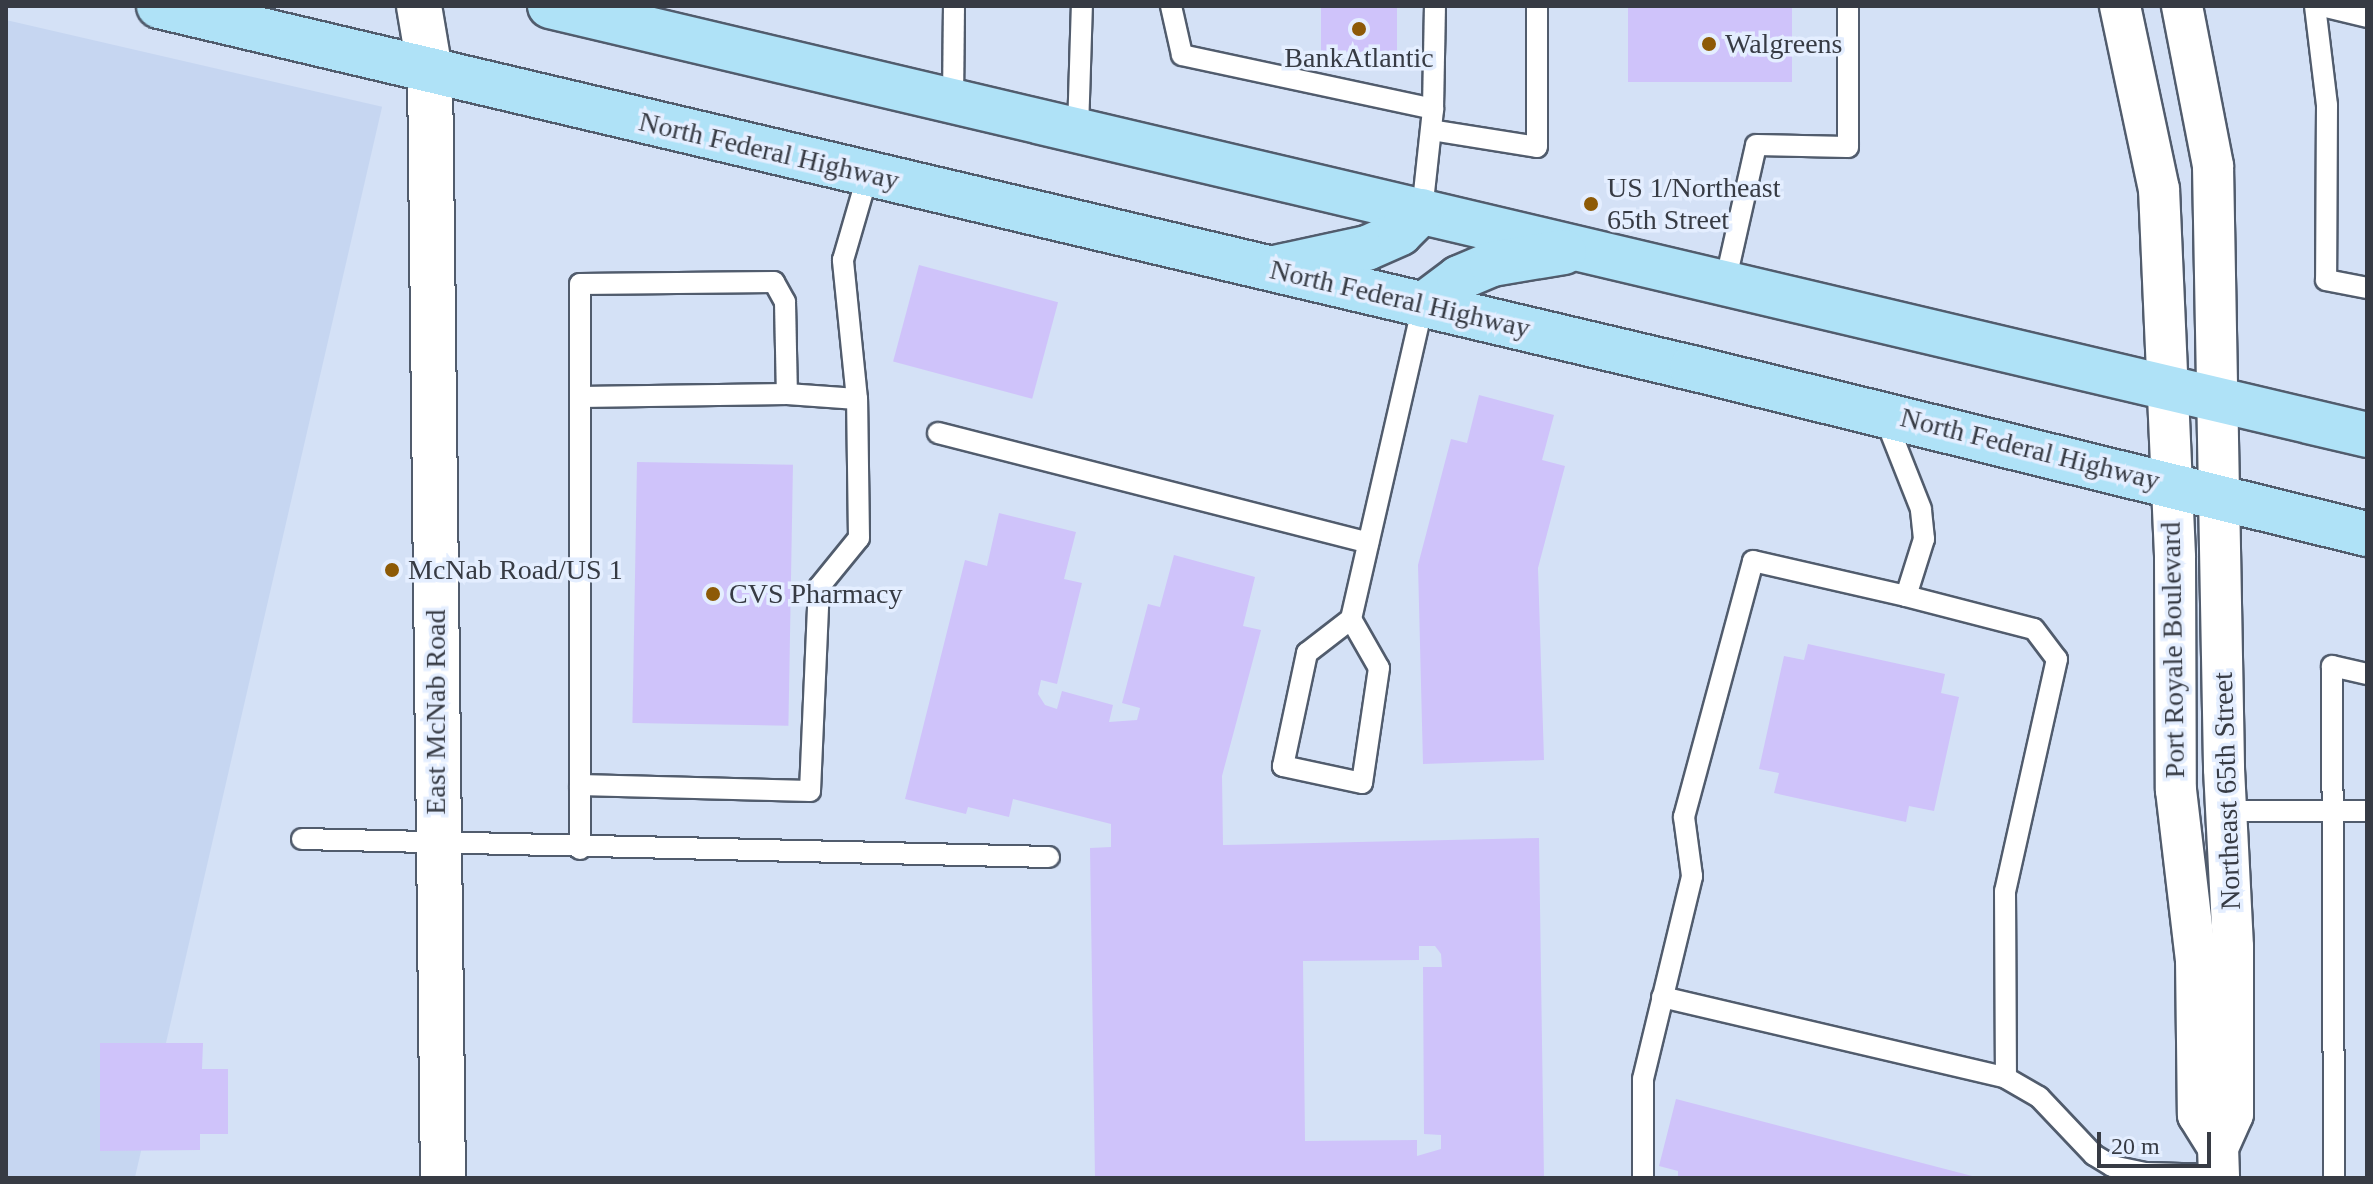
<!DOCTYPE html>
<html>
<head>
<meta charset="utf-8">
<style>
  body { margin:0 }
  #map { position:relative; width:2373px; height:1184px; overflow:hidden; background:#d4e1f6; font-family:"Times New Roman",serif }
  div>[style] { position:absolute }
  .built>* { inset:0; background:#c6d6f1; transform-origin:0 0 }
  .building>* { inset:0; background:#cfc3fa; transform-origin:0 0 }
  .roads { filter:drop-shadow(2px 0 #515c6d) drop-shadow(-2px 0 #515c6d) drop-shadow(0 2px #515c6d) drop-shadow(0 -2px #515c6d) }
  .lane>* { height:20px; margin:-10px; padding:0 10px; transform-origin:10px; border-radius:10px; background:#fff }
  .street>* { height:40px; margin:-20px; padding:0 20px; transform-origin:20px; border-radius:20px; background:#fff }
  .secondary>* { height:44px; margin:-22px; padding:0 22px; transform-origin:22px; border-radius:22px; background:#fff }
  .primary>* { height:44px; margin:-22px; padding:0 22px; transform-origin:22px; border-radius:22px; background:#afe2f7 }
  .dots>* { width:22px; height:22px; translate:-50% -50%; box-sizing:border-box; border:4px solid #e4eeff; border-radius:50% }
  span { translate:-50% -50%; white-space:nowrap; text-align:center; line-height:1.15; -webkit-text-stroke:7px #e4eeff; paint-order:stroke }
  .poi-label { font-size:28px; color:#373b44 }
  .left { translate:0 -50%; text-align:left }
  .street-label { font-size:28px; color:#373b44 }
  .frame { position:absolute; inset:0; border:8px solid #373b44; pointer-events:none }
  .scale { position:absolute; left:2097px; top:1132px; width:114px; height:36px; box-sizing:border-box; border:4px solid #373b44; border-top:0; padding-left:10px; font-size:24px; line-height:28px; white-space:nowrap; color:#373b44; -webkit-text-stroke:6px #e4eeff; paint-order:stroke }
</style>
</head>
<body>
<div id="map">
  <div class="built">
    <i style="left:6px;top:20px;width:386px;height:1158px;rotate:13deg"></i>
  </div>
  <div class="building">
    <i style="left:1321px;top:6px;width:76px;height:46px"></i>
    <i style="left:1628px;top:6px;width:164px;height:76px"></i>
    <i style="left:919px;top:265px;width:144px;height:100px;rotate:15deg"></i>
    <i style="clip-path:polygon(1479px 395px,1554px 415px,1542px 460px,1565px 466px,1538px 568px,1544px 760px,1423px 764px,1418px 565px,1451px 439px,1467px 443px)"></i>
    <i style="left:637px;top:462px;width:156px;height:261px;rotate:1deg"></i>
    <i style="clip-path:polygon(evenodd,999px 513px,1076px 532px,1064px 579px,1082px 583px,1057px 684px,1041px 680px,1038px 694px,1045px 705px,1057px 709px,1062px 691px,1113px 705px,1109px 722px,1137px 720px,1140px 708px,1122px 703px,1148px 604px,1160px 607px,1174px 555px,1255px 577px,1243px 626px,1261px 630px,1222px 776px,1223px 845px,1539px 838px,1544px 1178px,1095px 1178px,1090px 848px,1111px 847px,1111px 824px,1013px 799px,1009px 817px,968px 807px,966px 814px,905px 799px,965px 560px,987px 566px,999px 513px,1419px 946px,1435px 946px,1441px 954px,1442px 967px,1423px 967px,1424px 1134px,1441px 1135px,1441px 1149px,1417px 1156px,1417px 1140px,1305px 1141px,1303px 961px,1419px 960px,1419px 946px)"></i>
    <i style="clip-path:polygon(1808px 644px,1945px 674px,1941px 693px,1959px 697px,1934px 811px,1909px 806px,1906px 822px,1774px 793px,1779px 773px,1759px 769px,1784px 656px,1804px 660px)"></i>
    <i style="clip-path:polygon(100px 1043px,203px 1043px,202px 1069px,228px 1069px,228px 1134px,200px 1134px,200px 1150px,100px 1151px)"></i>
    <i style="clip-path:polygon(1676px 1099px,1976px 1177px,1976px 1178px,1678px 1178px,1678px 1171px,1659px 1166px)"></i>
  </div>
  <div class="roads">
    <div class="lane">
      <i style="left:1171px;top:6px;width:50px;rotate:77.3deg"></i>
      <i style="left:1182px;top:55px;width:257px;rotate:12.1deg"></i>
      <i style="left:2315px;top:6px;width:100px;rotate:83.1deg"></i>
      <i style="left:2327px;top:105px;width:175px;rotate:90.3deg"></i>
      <i style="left:2326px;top:280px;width:42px;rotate:11deg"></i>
      <i style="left:2322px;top:6px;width:46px;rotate:13.7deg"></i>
      <i style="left:953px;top:100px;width:94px;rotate:-89.4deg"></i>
      <i style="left:1078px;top:130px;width:124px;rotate:-88.2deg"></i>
      <i style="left:1431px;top:130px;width:107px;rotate:9.1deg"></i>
      <i style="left:1537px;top:147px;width:141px;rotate:-90deg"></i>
      <i style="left:1422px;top:211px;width:103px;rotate:-83.8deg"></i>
      <i style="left:1433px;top:109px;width:103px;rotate:-88.9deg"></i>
      <i style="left:1725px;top:283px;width:141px;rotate:-77.3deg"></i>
      <i style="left:1756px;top:145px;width:92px;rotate:1.2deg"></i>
      <i style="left:1848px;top:147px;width:141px;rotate:-90deg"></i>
      <i style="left:580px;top:397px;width:207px;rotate:-0.8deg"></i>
      <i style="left:787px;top:394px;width:70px;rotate:4.1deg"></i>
      <i style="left:857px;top:399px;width:140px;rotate:-95.8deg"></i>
      <i style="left:843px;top:260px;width:90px;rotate:-73.8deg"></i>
      <i style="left:938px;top:433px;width:444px;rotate:14.3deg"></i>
      <i style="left:1906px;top:596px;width:132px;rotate:14.5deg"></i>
      <i style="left:2034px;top:629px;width:38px;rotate:53deg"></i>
      <i style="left:2057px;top:659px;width:238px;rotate:102.6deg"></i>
      <i style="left:2005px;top:891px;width:187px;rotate:89.7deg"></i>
      <i style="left:1351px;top:619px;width:56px;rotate:60.3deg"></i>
      <i style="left:1379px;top:668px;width:116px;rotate:98.4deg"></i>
      <i style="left:1362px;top:783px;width:81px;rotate:-167.9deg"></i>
      <i style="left:1283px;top:766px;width:116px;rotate:-78deg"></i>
      <i style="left:1307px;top:653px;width:56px;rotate:-37.7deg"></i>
      <i style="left:1351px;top:619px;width:322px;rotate:-77.1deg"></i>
      <i style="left:580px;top:785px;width:230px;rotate:1.5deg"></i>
      <i style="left:810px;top:791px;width:204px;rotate:-87.5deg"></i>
      <i style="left:819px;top:587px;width:63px;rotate:-50.8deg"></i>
      <i style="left:859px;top:538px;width:139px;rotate:-90.8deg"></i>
      <i style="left:2226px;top:811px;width:141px"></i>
      <i style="left:302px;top:839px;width:747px;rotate:1.38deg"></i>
      <i style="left:580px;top:849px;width:565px;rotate:-90deg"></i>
      <i style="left:580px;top:284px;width:194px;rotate:-0.6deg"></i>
      <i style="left:774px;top:282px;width:23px;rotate:61deg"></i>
      <i style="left:785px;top:302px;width:92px;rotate:88.8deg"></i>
      <i style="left:1662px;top:997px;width:353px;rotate:13.2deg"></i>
      <i style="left:2006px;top:1078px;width:38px;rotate:30deg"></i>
      <i style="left:2039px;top:1097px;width:80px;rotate:46.5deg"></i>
      <i style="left:2094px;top:1155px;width:21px;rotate:31deg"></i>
      <i style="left:2112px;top:1166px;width:34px;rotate:12deg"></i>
      <i style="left:2145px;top:1173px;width:74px;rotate:1.5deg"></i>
      <i style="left:1643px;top:1178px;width:99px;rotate:-90deg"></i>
      <i style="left:1643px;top:1079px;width:209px;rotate:-76.4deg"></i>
      <i style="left:1692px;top:876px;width:60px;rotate:-97.7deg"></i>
      <i style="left:1684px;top:817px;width:265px;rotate:-74.9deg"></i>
      <i style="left:1753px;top:561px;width:157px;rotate:12.9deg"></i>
      <i style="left:1906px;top:596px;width:60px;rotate:-72.5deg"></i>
      <i style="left:1924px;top:539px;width:30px;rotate:-96deg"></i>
      <i style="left:1921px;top:509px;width:98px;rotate:-111.6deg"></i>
      <i style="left:2334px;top:1178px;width:512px;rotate:-90.22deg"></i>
      <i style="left:2332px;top:666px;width:36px;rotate:13deg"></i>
    </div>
    <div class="street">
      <i style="left:2120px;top:6px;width:187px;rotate:78deg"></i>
      <i style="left:2159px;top:189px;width:369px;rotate:87.5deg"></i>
      <i style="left:2175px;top:558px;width:232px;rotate:89.8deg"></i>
      <i style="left:2176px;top:790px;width:170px;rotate:83.3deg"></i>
      <i style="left:2196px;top:959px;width:156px;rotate:89.3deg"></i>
      <i style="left:2198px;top:1115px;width:38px;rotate:58deg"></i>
      <i style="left:2182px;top:6px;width:163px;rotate:79deg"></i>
      <i style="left:2213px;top:166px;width:603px;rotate:88.95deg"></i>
      <i style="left:2224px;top:769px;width:178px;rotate:87.1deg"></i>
      <i style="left:2233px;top:947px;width:167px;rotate:90deg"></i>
      <i style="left:2233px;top:1114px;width:36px;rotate:114deg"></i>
      <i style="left:2218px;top:1147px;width:31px;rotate:88deg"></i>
    </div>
    <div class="secondary">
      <i style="left:419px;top:6px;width:66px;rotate:80.4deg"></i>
      <i style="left:430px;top:71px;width:1107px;rotate:89.33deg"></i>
    </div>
    <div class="primary">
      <i style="left:159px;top:6px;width:1575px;rotate:13.29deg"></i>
      <i style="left:1692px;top:368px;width:695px;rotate:13.82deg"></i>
      <i style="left:550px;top:6px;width:1867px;rotate:13.28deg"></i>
      <i style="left:1279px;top:267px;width:90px;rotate:-12.2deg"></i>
      <i style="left:1367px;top:248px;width:36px;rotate:-24deg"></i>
      <i style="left:1400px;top:233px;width:31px;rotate:-45deg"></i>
      <i style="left:1423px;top:305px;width:45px;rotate:-36.9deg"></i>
      <i style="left:1459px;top:278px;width:36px;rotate:-23deg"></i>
      <i style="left:1492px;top:264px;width:73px;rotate:-9.5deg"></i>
    </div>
  </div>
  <div class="dots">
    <i style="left:1359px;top:29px;background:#8d5a06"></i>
    <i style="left:1709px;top:44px;background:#8d5a06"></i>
    <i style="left:1591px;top:204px;background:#8d5a06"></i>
    <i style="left:392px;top:570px;background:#8d5a06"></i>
    <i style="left:713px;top:594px;background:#8d5a06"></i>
  </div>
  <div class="poi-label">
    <span class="left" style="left:1725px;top:44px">Walgreens</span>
    <span style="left:1359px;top:58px">BankAtlantic</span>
    <span class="left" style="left:1607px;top:204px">US 1/Northeast<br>65th Street</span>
    <span class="left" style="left:408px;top:570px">McNab Road/US 1</span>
    <span class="left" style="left:729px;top:594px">CVS Pharmacy</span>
  </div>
  <div class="street-label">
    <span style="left:769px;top:151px;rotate:13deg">North Federal Highway</span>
    <span style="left:1400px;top:299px;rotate:13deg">North Federal Highway</span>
    <span style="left:2030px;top:449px;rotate:14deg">North Federal Highway</span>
    <span style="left:2173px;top:650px;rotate:-91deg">Port Royale Boulevard</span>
    <span style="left:436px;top:712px;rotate:-90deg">East McNab Road</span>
    <span style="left:2227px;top:791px;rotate:-92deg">Northeast 65th Street</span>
  </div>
  <div class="frame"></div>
  <div class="scale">20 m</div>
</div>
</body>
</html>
